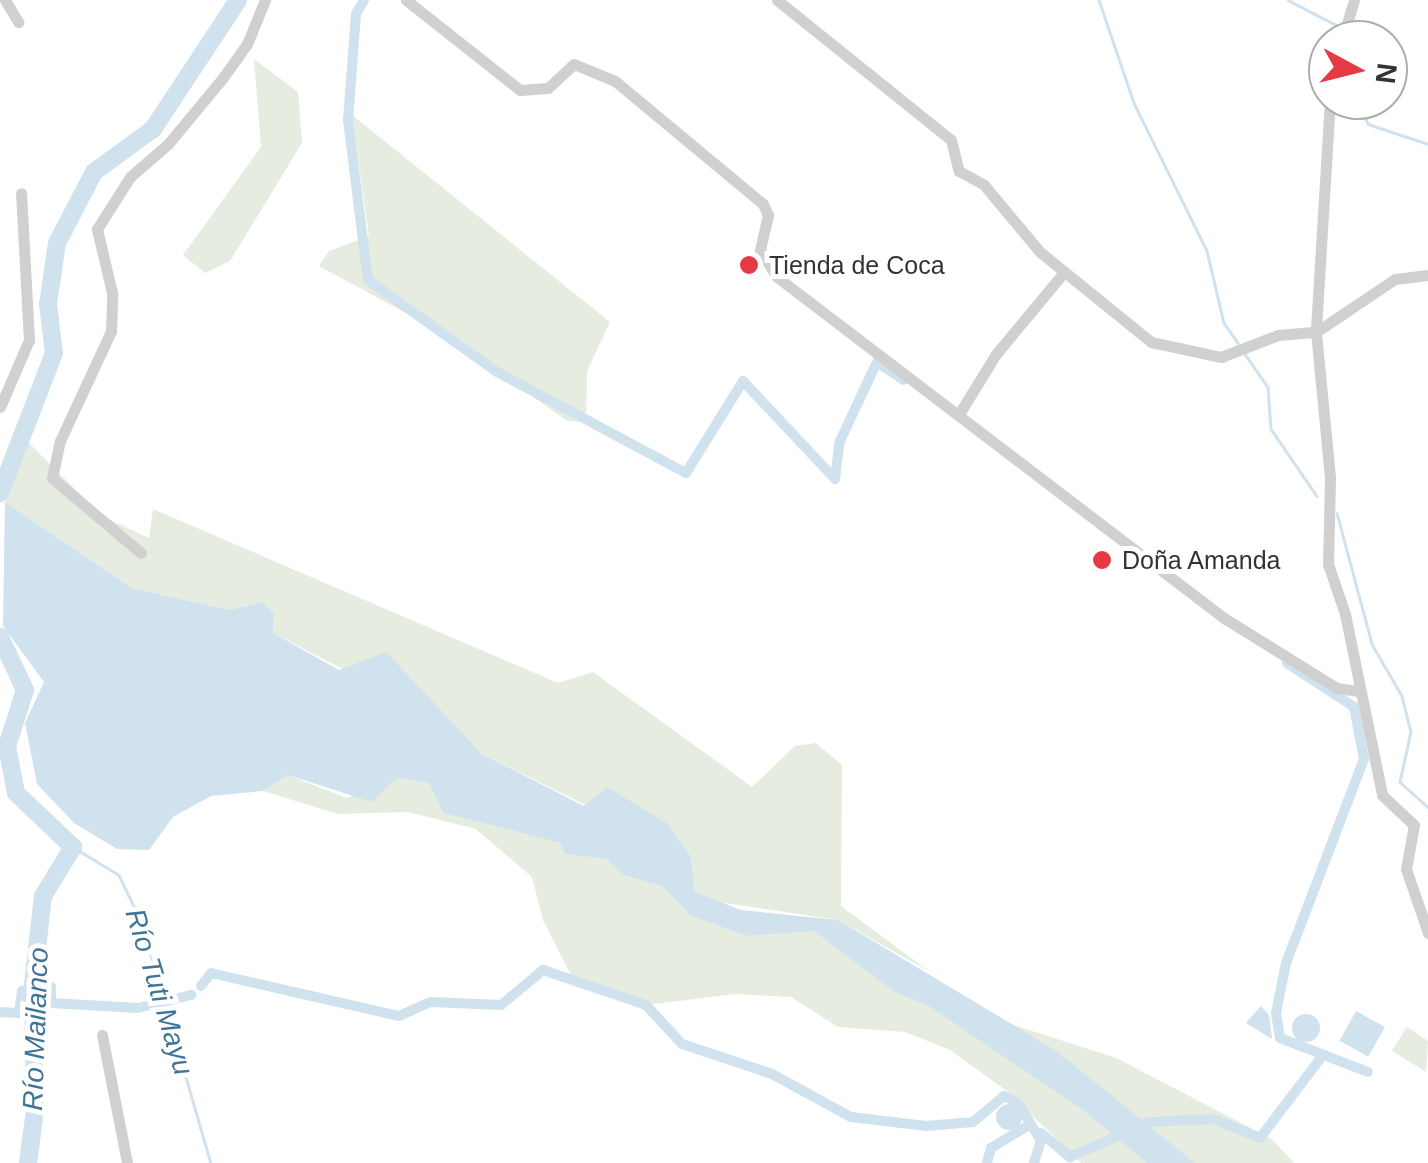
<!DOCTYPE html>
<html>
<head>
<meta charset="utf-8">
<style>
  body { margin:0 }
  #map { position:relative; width:1428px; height:1163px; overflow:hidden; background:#fff; font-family:Arial,sans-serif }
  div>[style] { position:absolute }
  .green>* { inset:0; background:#e6ecdf }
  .water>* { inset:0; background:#cfe2ee; transform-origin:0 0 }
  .round { border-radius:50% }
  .stream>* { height:2.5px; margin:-1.25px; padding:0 1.25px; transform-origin:1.25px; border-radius:1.25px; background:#cfe2ee }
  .canal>* { height:10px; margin:-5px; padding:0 5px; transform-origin:5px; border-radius:5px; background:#cfe2ee }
  .river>* { height:18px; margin:-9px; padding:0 9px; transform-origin:9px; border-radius:9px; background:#cfe2ee }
  .minor>* { height:11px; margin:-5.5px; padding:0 5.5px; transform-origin:5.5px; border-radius:5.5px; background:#d0d0d0 }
  .dots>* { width:28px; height:28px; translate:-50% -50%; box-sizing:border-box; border:5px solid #fff; border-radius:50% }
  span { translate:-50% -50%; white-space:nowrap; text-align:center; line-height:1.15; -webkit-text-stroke:10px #fff; paint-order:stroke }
  .poi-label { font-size:25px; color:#333 }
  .left { translate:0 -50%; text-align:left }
  .water-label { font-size:28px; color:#3f7597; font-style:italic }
  .north { position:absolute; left:1308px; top:20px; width:100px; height:100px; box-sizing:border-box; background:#fff; border:2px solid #adadad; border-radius:50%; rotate:97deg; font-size:28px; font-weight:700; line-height:40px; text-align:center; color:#333 }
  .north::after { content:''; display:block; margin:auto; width:35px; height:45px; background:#e63946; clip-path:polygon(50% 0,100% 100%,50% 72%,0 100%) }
</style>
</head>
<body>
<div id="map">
  <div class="green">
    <i style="clip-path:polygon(254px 59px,298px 92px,302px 143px,230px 261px,205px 273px,183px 255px,261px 147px)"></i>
    <i style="clip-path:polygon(352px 115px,610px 322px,587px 371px,586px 422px,567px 421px,450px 337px,319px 266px,329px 251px,369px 236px)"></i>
    <i style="clip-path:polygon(23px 437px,102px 516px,149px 538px,153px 509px,558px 683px,593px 672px,752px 787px,795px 746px,816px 743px,842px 765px,841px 906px,930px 972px,838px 920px,712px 901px,695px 892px,691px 857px,482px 754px,449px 724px,273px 633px,274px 613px,263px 602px,229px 610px,132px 588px,5px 502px)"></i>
    <i style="clip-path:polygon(288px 775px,347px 798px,397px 778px,429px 783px,443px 813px,562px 843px,566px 854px,606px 859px,623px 875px,661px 886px,691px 916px,747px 936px,814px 931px,894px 992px,930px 1007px,1084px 1111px,1147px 1163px,1081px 1163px,1007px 1091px,950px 1050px,905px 1032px,838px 1027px,791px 997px,735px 994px,646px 1005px,576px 985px,543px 920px,532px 877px,476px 829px,408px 812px,338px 814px,263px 791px)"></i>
    <i style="clip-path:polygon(992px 1018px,1116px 1058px,1272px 1139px,1294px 1163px,1195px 1163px)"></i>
    <i style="clip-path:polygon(1407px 1027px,1428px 1041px,1426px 1072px,1392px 1051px)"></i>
  </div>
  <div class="water">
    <i style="clip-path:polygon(5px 502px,132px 588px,229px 610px,263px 602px,274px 613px,273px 633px,339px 670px,386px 652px,482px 754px,584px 806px,607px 787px,668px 824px,691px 857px,695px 892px,741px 910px,838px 920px,1055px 1050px,1195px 1163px,1147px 1163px,1084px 1111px,930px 1007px,894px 992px,814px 931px,747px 936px,691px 916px,661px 886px,623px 875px,606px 859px,565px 854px,561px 843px,443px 813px,429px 783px,397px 778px,372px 802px,288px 775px,263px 791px,211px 796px,173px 817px,149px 850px,117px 849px,74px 823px,37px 784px,25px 723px,44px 682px,3px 626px)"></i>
    <i style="clip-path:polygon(1261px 1006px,1269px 1015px,1272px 1039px,1246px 1023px)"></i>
    <i style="left:1356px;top:1011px;width:33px;height:34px;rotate:29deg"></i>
    <i class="round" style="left:1292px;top:1014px;width:28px;height:28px"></i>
    <i class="round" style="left:996px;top:1104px;width:26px;height:26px"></i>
  </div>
  <div class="stream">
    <i style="left:1099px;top:0;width:109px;rotate:71.2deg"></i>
    <i style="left:1134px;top:103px;width:165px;rotate:63.7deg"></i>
    <i style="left:1207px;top:251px;width:74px;rotate:76.7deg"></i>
    <i style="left:1224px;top:323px;width:24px;rotate:55deg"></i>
    <i style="left:1288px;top:0;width:59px;rotate:27.4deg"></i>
    <i style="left:1357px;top:100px;width:26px;rotate:65deg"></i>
    <i style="left:1368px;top:124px;width:63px;rotate:18.4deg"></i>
    <i style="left:1245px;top:354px;width:40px;rotate:55.1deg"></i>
    <i style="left:1268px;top:387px;width:42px;rotate:85.9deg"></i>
    <i style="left:1271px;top:429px;width:81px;rotate:55.5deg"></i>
    <i style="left:1337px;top:513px;width:136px;rotate:75deg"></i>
    <i style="left:1372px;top:644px;width:60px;rotate:60deg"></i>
    <i style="left:1402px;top:696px;width:37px;rotate:76deg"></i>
    <i style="left:1411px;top:732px;width:51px;rotate:102.4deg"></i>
    <i style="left:1400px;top:782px;width:38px;rotate:42deg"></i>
    <i style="left:73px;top:847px;width:54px;rotate:31.3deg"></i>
    <i style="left:119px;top:875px;width:51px;rotate:64.4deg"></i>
    <i style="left:141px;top:921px;width:252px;rotate:73.9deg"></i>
  </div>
  <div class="canal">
    <i style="left:364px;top:0;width:16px;rotate:120deg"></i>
    <i style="left:356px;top:14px;width:106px;rotate:94.3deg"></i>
    <i style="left:348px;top:120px;width:161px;rotate:82.9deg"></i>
    <i style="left:368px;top:280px;width:158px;rotate:35.5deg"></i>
    <i style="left:497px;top:372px;width:214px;rotate:28.1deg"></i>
    <i style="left:686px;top:473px;width:108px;rotate:-58.2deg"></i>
    <i style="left:743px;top:381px;width:134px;rotate:46.8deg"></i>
    <i style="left:835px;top:479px;width:38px;rotate:-83deg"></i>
    <i style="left:840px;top:441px;width:87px;rotate:-64.9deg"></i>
    <i style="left:877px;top:362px;width:32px;rotate:34deg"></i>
    <i style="left:1287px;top:663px;width:80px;rotate:33.3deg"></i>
    <i style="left:1354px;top:707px;width:53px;rotate:79.1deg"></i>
    <i style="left:1364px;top:759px;width:218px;rotate:110.9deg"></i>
    <i style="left:1286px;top:963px;width:51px;rotate:101.3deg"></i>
    <i style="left:1276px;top:1013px;width:25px;rotate:81deg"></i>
    <i style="left:1280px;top:1038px;width:94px;rotate:21.1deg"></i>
    <i style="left:201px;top:986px;width:16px;rotate:-52deg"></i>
    <i style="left:211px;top:973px;width:193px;rotate:12.9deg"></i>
    <i style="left:399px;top:1016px;width:35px;rotate:-24deg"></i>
    <i style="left:431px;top:1002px;width:70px;rotate:2.5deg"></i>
    <i style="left:501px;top:1005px;width:55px;rotate:-39.8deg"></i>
    <i style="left:543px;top:970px;width:109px;rotate:18.8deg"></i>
    <i style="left:646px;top:1005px;width:53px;rotate:47.3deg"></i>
    <i style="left:682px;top:1044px;width:95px;rotate:18.4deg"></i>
    <i style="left:772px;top:1074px;width:90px;rotate:28.6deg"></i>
    <i style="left:851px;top:1117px;width:76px;rotate:6.8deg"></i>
    <i style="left:926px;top:1126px;width:47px;rotate:-4.9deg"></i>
    <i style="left:973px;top:1122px;width:40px;rotate:-40deg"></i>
    <i style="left:1004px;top:1096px;width:16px;rotate:27deg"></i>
    <i style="left:1018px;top:1103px;width:44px;rotate:58.8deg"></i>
    <i style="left:1041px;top:1141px;width:23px;rotate:108deg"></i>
    <i style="left:0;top:1012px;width:19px;rotate:3deg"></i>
    <i style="left:19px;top:1013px;width:22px;rotate:-82deg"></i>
    <i style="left:22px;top:991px;width:29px;rotate:-8deg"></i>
    <i style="left:51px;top:987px;width:16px;rotate:90deg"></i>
    <i style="left:51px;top:1003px;width:87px;rotate:3.3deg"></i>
    <i style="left:138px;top:1008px;width:55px;rotate:-13.8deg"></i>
    <i style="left:1041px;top:1133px;width:38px;rotate:40deg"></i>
    <i style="left:1070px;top:1157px;width:87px;rotate:-23.6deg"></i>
    <i style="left:1150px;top:1122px;width:63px;rotate:-2.7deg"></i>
    <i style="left:1213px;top:1119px;width:51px;rotate:22deg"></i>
    <i style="left:1260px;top:1138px;width:104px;rotate:-52.8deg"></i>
    <i style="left:987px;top:1163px;width:16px;rotate:-75deg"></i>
    <i style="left:991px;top:1148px;width:44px;rotate:-31.2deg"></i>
  </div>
  <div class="river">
    <i style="left:0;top:493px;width:150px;rotate:-68.9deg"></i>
    <i style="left:54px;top:353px;width:49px;rotate:-97deg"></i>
    <i style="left:48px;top:304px;width:62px;rotate:-81.6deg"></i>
    <i style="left:57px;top:243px;width:80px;rotate:-62.5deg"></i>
    <i style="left:94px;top:172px;width:73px;rotate:-36.1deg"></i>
    <i style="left:153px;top:129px;width:154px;rotate:-56.6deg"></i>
    <i style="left:0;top:637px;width:59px;rotate:64.7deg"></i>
    <i style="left:25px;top:690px;width:59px;rotate:107.8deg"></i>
    <i style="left:7px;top:746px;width:48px;rotate:79.2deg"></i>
    <i style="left:16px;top:793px;width:79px;rotate:43.5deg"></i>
    <i style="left:73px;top:847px;width:57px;rotate:121.5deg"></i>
    <i style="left:43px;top:896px;width:89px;rotate:96.5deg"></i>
    <i style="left:33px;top:984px;width:126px;rotate:89.1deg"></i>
    <i style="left:35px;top:1110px;width:53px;rotate:97.5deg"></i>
  </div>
  <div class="minor">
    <i style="left:5px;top:0;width:26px;rotate:59deg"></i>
    <i style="left:406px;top:0;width:145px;rotate:38.3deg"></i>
    <i style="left:520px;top:90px;width:28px;rotate:-4deg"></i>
    <i style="left:548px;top:88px;width:35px;rotate:-43deg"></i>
    <i style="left:574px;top:64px;width:44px;rotate:22.5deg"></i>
    <i style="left:615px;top:81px;width:192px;rotate:39.7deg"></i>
    <i style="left:763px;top:204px;width:12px;rotate:66deg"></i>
    <i style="left:768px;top:215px;width:36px;rotate:103deg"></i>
    <i style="left:760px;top:250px;width:32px;rotate:58deg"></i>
    <i style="left:777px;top:277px;width:562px;rotate:37.34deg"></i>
    <i style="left:1224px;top:618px;width:133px;rotate:31.8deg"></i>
    <i style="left:1337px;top:688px;width:21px;rotate:8deg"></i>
    <i style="left:777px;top:0;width:223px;rotate:38.8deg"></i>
    <i style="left:951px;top:140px;width:32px;rotate:76deg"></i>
    <i style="left:959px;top:171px;width:29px;rotate:29deg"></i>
    <i style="left:984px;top:185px;width:87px;rotate:50.1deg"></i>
    <i style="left:1040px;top:252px;width:143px;rotate:39deg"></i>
    <i style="left:1151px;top:342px;width:72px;rotate:12.1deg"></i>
    <i style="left:1221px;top:357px;width:61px;rotate:-21.1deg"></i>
    <i style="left:1278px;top:335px;width:38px;rotate:-5deg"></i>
    <i style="left:1316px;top:332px;width:95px;rotate:-33.9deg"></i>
    <i style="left:1395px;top:279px;width:33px;rotate:-7deg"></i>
    <i style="left:1342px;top:40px;width:42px;rotate:-73.3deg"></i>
    <i style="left:1330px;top:100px;width:232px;rotate:93.5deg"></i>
    <i style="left:1316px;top:332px;width:147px;rotate:84.5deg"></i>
    <i style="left:1330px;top:478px;width:86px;rotate:91.3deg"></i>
    <i style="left:1328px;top:564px;width:53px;rotate:71.2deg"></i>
    <i style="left:1345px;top:614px;width:185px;rotate:78.4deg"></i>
    <i style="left:1382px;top:795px;width:44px;rotate:43.2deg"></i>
    <i style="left:1414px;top:825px;width:45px;rotate:100.3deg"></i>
    <i style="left:1406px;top:869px;width:68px;rotate:71deg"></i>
    <i style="left:0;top:407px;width:73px;rotate:-66.6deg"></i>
    <i style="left:29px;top:340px;width:147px;rotate:-93.1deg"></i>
    <i style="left:959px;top:414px;width:70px;rotate:-58.3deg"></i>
    <i style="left:996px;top:354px;width:107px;rotate:-50.3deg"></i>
    <i style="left:141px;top:553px;width:116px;rotate:-139.9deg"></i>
    <i style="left:52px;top:478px;width:38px;rotate:-78deg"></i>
    <i style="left:60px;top:441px;width:121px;rotate:-65.1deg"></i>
    <i style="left:111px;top:331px;width:38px;rotate:-88deg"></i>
    <i style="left:112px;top:293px;width:66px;rotate:-103.2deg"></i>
    <i style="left:97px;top:229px;width:62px;rotate:-57.6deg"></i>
    <i style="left:130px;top:177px;width:50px;rotate:-41deg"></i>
    <i style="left:168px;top:144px;width:85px;rotate:-50.3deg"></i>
    <i style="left:222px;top:79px;width:43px;rotate:-54.5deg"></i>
    <i style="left:247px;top:44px;width:48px;rotate:-67.8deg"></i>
    <i style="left:102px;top:1035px;width:130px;rotate:78.9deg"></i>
  </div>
  <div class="dots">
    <i style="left:749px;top:265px;background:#e63946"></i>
    <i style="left:1102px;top:560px;background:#e63946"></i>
  </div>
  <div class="poi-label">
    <span class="left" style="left:769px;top:265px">Tienda de Coca</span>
    <span class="left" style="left:1122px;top:560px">Doña Amanda</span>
  </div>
  <div class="water-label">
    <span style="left:159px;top:992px;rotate:73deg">Río Tuti Mayu</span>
    <span style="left:36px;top:1029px;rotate:-88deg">Río Mailanco</span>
  </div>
  <div class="north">N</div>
</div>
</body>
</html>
